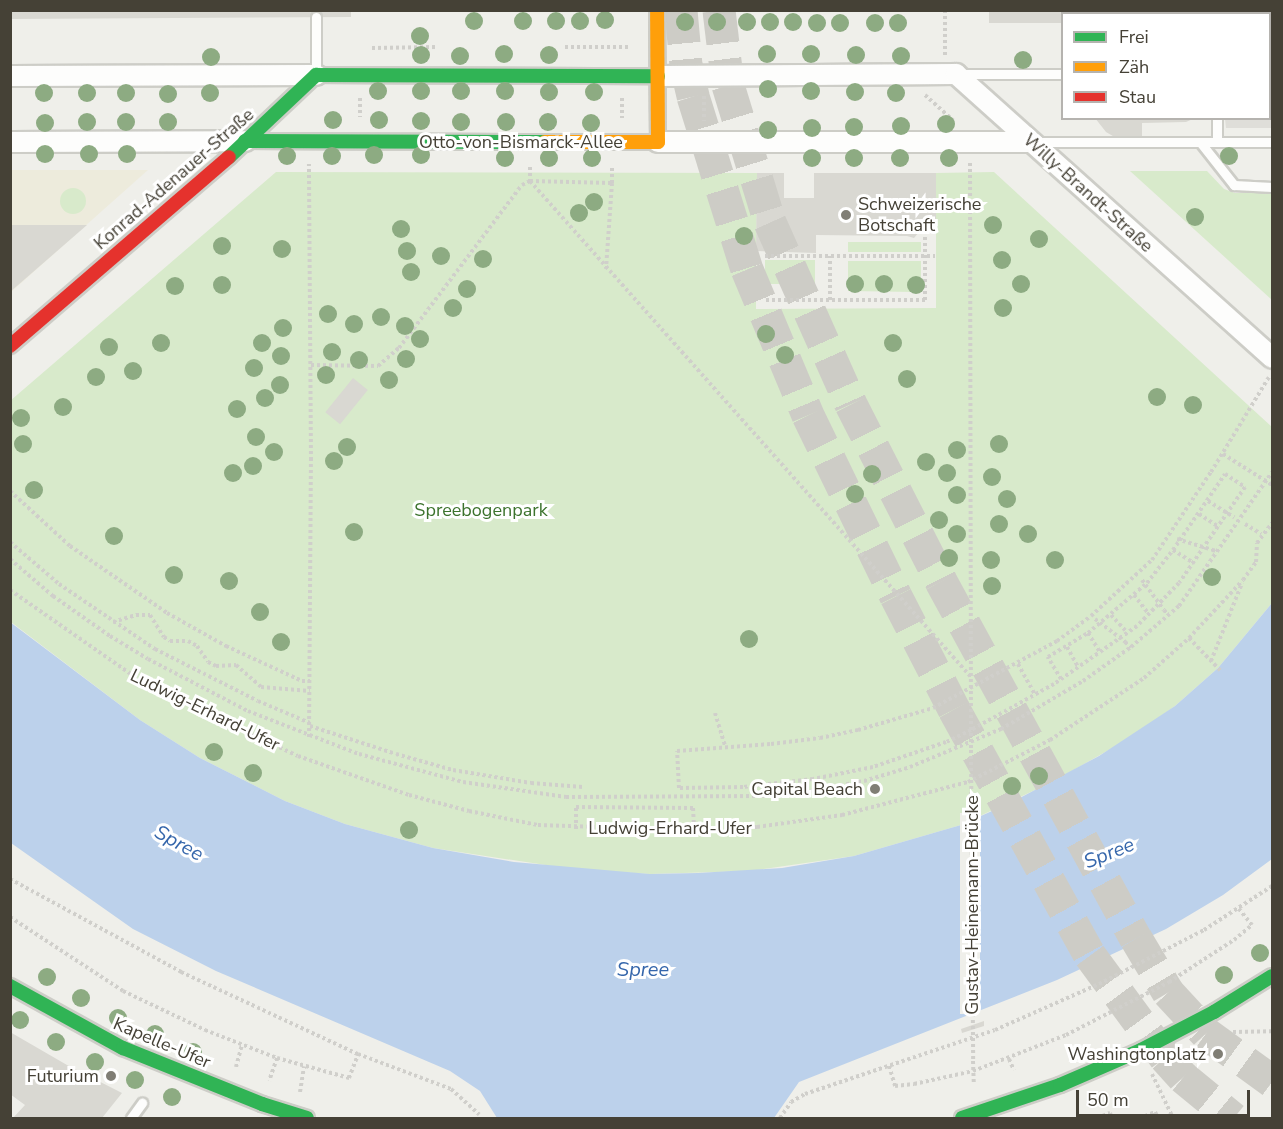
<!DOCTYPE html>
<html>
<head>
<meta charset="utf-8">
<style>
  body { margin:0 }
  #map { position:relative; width:1283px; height:1129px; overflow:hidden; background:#efefea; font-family:"Nunito Sans",sans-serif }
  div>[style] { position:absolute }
  .education>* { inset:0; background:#edebdc }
  .green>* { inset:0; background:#d8eacb; transform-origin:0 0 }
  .round { border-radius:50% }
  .parking>* { inset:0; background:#dfded9 }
  .water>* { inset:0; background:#bcd1eb }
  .pier>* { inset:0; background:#efefea; transform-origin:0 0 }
  .building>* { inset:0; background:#d9d8d2; transform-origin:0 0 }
  .highway-tunnel>* { height:33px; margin-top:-16.5px; transform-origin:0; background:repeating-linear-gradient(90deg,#cdccc6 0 33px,transparent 0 49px) }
  .path>* { height:4px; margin-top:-2px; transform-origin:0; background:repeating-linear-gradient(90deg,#d0cfcb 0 3px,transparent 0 6px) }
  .roads { filter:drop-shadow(2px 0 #cdcdc7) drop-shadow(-2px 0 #cdcdc7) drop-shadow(0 2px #cdcdc7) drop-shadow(0 -2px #cdcdc7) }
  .lane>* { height:9px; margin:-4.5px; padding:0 4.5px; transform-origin:4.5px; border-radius:4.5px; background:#fdfdfc }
  .street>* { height:20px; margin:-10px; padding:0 10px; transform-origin:10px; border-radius:10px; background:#fdfdfc }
  .fast>* { height:14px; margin:-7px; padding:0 7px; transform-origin:7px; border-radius:7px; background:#30b455 }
  .slow>* { height:14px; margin:-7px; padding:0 7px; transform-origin:7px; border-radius:7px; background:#ff9f0a }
  .jam>* { height:14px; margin:-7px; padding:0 7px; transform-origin:7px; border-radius:7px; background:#e5322d }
  .path-bridge>* { height:4px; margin-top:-2px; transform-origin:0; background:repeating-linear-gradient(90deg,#d0cfcb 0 3px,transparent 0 6px) }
  .trees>* { width:18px; height:18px; margin:-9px; border-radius:50%; background:#8dab82 }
  .dots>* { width:16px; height:16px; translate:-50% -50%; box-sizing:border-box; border:3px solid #fff; border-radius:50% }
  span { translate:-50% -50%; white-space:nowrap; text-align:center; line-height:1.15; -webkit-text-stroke:6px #fff; paint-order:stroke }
  .street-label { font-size:18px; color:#454136 }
  .poi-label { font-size:18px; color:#454136 }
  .left { translate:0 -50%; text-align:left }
  .right { translate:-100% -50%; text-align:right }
  .park-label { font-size:18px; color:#3c732d }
  .water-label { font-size:20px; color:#3566ab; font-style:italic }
  .frame { position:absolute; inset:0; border:12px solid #454136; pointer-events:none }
  .legend { position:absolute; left:1061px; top:12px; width:210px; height:108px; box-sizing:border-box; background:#fff; border:2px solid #b5b3af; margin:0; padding:8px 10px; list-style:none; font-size:18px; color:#454136 }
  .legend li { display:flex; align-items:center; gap:12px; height:30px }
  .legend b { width:30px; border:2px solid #b5b3af }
  .scale { position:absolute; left:1076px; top:1090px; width:174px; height:27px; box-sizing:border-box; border:3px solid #454136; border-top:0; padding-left:8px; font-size:18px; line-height:21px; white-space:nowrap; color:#454136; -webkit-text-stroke:4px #fff; paint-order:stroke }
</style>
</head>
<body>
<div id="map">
  <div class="education">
    <i style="clip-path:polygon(11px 170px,148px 170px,11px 292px)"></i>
  </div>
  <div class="green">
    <i style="clip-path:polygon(1130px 171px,1207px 171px,1224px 189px,1235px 193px,1272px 193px,1272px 300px)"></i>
    <i style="clip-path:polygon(276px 172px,757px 173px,756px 309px,936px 308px,936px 173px,994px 172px,1272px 427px,1272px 603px,1218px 668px,1175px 706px,1130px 738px,1054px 781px,961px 825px,854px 856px,750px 871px,650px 874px,572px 869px,433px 848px,345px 824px,285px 801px,200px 758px,140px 720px,11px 622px,10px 401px)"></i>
    <i class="round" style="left:60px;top:188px;width:26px;height:26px"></i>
    <i style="left:848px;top:242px;width:73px;height:10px"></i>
    <i style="left:765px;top:260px;width:50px;height:24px"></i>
    <i style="clip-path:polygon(848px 261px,921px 261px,921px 288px,915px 292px,848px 291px)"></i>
  </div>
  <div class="parking">
    <i style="clip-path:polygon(1270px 87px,1272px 87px,1272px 128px,1226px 128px,1225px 119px,1270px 118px)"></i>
  </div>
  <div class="water">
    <i style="clip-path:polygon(1272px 603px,1272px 859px,1223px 895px,1166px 929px,1057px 980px,799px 1082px,774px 1118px,497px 1118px,480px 1091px,450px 1071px,216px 971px,133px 929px,11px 843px,10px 622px,140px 720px,200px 758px,285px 801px,345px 824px,433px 848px,514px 862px,650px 874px,698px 873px,782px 868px,854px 856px,961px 825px,1014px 801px,1099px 756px,1175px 706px,1218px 668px)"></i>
  </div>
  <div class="pier">
    <i style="left:980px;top:813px;width:201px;height:20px;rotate:90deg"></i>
  </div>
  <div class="building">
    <i style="clip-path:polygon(10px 10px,351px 10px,351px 17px,10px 19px)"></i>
    <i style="clip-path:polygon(989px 10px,1258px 10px,1258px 14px,1062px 14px,1062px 23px,989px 23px)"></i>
    <i style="clip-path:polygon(1095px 118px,1195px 118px,1186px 122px,1142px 123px,1142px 139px,1118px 139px,1106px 132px)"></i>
    <i style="clip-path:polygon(757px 173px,784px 173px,784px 198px,814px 198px,814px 173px,936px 173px,936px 232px,919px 232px,914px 238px,907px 236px,816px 235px,816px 253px,756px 251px)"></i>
    <i style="clip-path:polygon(10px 225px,87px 225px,10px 292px)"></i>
    <i style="left:353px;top:378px;width:19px;height:44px;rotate:39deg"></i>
    <i style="clip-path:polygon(984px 1021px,984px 1026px,962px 1033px,961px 1029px)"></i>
    <i style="clip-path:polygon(10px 1032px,67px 1065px,122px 1093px,102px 1118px,13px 1118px,25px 1105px,10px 1094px)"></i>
  </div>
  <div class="highway-tunnel">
    <i style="left:681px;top:10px;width:55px;rotate:84.8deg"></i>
    <i style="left:686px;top:65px;width:32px;rotate:77deg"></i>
    <i style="left:693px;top:96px;width:181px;rotate:72.7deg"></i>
    <i style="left:747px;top:269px;width:158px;rotate:67.3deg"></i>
    <i style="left:808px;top:415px;width:201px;rotate:64.1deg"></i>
    <i style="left:896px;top:596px;width:127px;rotate:62.8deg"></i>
    <i style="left:954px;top:709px;width:281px;rotate:61.1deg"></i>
    <i style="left:1090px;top:955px;width:127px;rotate:53.7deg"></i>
    <i style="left:1165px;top:1057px;width:27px;rotate:48deg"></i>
    <i style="left:1183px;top:1077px;width:65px;rotate:39.4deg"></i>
    <i style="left:719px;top:10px;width:76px;rotate:83.2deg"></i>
    <i style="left:728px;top:85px;width:143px;rotate:73deg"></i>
    <i style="left:770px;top:222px;width:199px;rotate:66deg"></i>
    <i style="left:851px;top:404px;width:199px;rotate:63deg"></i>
    <i style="left:941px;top:581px;width:407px;rotate:61.4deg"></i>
    <i style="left:1136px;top:938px;width:63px;rotate:59.3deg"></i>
    <i style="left:1168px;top:992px;width:56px;rotate:47.2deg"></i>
    <i style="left:1206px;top:1033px;width:82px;rotate:36deg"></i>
  </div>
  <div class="path">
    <i style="left:565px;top:47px;width:64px"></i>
    <i style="left:372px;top:48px;width:64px;rotate:-0.9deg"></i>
    <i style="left:945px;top:55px;width:45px;rotate:-90deg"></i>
    <i style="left:925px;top:95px;width:38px;rotate:42deg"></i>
    <i style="left:704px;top:96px;width:25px;rotate:90deg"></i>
    <i style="left:360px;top:98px;width:19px;rotate:90deg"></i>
    <i style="left:622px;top:98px;width:20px;rotate:90deg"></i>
    <i style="left:970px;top:163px;width:587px;rotate:89.9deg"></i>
    <i style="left:530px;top:167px;width:14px;rotate:90deg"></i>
    <i style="left:530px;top:181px;width:664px;rotate:48.36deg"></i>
    <i style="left:612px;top:183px;width:16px;rotate:-90deg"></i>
    <i style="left:765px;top:256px;width:170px"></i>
    <i style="left:766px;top:300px;width:159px"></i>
    <i style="left:925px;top:300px;width:66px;rotate:-90deg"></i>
    <i style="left:830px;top:300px;width:44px;rotate:-90deg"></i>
    <i style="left:311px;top:365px;width:67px;rotate:0.9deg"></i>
    <i style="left:378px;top:366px;width:28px;rotate:-41deg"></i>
    <i style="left:399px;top:348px;width:204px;rotate:-53deg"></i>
    <i style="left:522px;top:185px;width:9px;rotate:-27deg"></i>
    <i style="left:530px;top:181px;width:82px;rotate:1.4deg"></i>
    <i style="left:612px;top:183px;width:86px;rotate:94deg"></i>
    <i style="left:1223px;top:454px;width:58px;rotate:32.3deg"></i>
    <i style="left:10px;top:491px;width:81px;rotate:42.5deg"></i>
    <i style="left:70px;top:546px;width:118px;rotate:34.6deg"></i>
    <i style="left:167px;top:613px;width:68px;rotate:29.2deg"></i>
    <i style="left:226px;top:646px;width:84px;rotate:24.7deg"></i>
    <i style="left:302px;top:681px;width:8px"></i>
    <i style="left:1208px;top:501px;width:31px;rotate:32deg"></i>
    <i style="left:1199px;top:514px;width:24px;rotate:33deg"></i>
    <i style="left:1245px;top:524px;width:19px;rotate:32deg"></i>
    <i style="left:10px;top:542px;width:65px;rotate:40.6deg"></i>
    <i style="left:59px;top:584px;width:116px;rotate:34.1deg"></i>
    <i style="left:155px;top:649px;width:115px;rotate:26.8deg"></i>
    <i style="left:258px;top:701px;width:56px;rotate:22.9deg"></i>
    <i style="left:1173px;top:550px;width:25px;rotate:32deg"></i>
    <i style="left:1212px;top:550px;width:6px;rotate:9deg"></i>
    <i style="left:10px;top:559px;width:57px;rotate:40.7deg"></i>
    <i style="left:53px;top:596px;width:70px;rotate:35.1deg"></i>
    <i style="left:110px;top:636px;width:44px;rotate:31.2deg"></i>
    <i style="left:148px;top:659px;width:113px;rotate:27.5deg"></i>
    <i style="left:248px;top:711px;width:119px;rotate:21.2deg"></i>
    <i style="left:359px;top:754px;width:108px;rotate:15.1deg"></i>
    <i style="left:463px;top:782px;width:104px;rotate:8.3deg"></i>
    <i style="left:566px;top:797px;width:196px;rotate:-0.3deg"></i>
    <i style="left:762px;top:796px;width:49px;rotate:-5.8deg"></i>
    <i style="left:811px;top:791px;width:54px;rotate:-10.7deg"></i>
    <i style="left:864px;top:781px;width:48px;rotate:-16.9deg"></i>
    <i style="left:910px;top:767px;width:99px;rotate:-22.7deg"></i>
    <i style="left:1001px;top:729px;width:95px;rotate:-30.3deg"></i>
    <i style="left:1083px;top:681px;width:59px;rotate:-35.3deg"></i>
    <i style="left:1131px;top:647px;width:63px;rotate:-40.5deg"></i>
    <i style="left:1179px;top:606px;width:163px;rotate:-55.2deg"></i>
    <i style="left:10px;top:590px;width:163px;rotate:34.8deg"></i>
    <i style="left:144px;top:683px;width:170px;rotate:25.4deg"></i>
    <i style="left:298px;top:756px;width:118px;rotate:19.4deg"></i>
    <i style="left:409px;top:795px;width:62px;rotate:14.9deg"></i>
    <i style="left:469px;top:811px;width:70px;rotate:11.5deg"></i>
    <i style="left:538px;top:825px;width:156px;rotate:1.8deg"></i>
    <i style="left:694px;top:830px;width:63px;rotate:-2.7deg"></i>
    <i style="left:757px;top:827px;width:86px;rotate:-8deg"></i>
    <i style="left:842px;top:815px;width:130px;rotate:-14.7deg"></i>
    <i style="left:968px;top:782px;width:92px;rotate:-27.1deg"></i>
    <i style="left:1050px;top:740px;width:113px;rotate:-33.4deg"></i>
    <i style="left:1144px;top:678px;width:60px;rotate:-41.6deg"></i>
    <i style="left:1189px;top:638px;width:79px;rotate:-47deg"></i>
    <i style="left:1243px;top:580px;width:22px;rotate:-54deg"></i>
    <i style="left:1256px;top:562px;width:19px;rotate:-87deg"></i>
    <i style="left:1257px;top:543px;width:25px;rotate:-53deg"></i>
    <i style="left:1134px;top:595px;width:24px;rotate:52deg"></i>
    <i style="left:1164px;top:610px;width:6px;rotate:51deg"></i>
    <i style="left:1111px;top:615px;width:23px;rotate:47deg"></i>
    <i style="left:113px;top:622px;width:24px;rotate:-17deg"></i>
    <i style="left:136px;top:615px;width:14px"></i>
    <i style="left:150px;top:615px;width:26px;rotate:58deg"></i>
    <i style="left:164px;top:637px;width:7px;rotate:34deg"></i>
    <i style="left:170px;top:641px;width:18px"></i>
    <i style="left:188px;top:641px;width:10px;rotate:29deg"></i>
    <i style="left:197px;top:646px;width:19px;rotate:55deg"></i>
    <i style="left:208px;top:662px;width:9px;rotate:27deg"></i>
    <i style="left:216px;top:666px;width:20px;rotate:-3deg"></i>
    <i style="left:236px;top:665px;width:33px;rotate:41deg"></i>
    <i style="left:261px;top:687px;width:49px;rotate:4.7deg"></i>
    <i style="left:1088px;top:633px;width:22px;rotate:58deg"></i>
    <i style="left:1189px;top:638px;width:46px;rotate:45.9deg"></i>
    <i style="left:1125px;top:642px;width:8px;rotate:40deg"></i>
    <i style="left:1067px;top:647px;width:23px;rotate:61deg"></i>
    <i style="left:1211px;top:661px;width:84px;rotate:-68.3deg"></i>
    <i style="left:1018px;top:664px;width:35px;rotate:61deg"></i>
    <i style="left:1061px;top:679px;width:26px;rotate:-121deg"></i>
    <i style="left:1048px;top:657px;width:47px;rotate:-31deg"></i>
    <i style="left:1088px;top:633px;width:77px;rotate:-40.3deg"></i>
    <i style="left:1147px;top:583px;width:42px;rotate:-51.8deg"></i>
    <i style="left:1173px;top:550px;width:92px;rotate:-55.6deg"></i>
    <i style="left:1225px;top:474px;width:24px;rotate:33deg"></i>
    <i style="left:1245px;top:487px;width:116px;rotate:124.5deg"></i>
    <i style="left:1179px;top:583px;width:60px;rotate:134.3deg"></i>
    <i style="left:1137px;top:626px;width:101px;rotate:145.1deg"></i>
    <i style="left:1054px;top:684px;width:95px;rotate:151deg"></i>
    <i style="left:971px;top:730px;width:28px;rotate:154deg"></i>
    <i style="left:946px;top:742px;width:77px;rotate:161.1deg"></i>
    <i style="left:873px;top:767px;width:61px;rotate:168.7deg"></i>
    <i style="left:813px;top:779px;width:70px;rotate:173.5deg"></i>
    <i style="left:743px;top:787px;width:64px;rotate:179.1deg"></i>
    <i style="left:679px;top:788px;width:37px;rotate:-93deg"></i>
    <i style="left:677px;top:751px;width:94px;rotate:-4.3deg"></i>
    <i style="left:771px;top:744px;width:49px;rotate:-7deg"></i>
    <i style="left:820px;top:738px;width:39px;rotate:-12deg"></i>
    <i style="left:858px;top:730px;width:78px;rotate:-16.3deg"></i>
    <i style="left:933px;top:708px;width:141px;rotate:-28.4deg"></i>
    <i style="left:1057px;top:641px;width:42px;rotate:-36.3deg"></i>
    <i style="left:1091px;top:616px;width:83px;rotate:-42.6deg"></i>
    <i style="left:1152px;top:560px;width:106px;rotate:-56.2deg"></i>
    <i style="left:1211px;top:472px;width:111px;rotate:-58.6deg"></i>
    <i style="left:715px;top:713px;width:34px;rotate:73deg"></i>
    <i style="left:310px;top:726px;width:90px;rotate:18deg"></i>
    <i style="left:396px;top:754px;width:59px;rotate:15.7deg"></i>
    <i style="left:453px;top:770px;width:79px;rotate:9.5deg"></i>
    <i style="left:531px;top:783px;width:52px;rotate:4.4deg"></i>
    <i style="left:309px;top:737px;width:277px;rotate:-89.6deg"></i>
    <i style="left:311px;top:460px;width:296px;rotate:-90.4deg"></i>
    <i style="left:576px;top:829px;width:22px;rotate:-90deg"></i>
    <i style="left:576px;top:807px;width:117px;rotate:0.5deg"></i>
    <i style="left:693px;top:808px;width:22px;rotate:87deg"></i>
    <i style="left:10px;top:879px;width:195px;rotate:28.5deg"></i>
    <i style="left:181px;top:972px;width:195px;rotate:24.9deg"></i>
    <i style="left:358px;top:1054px;width:99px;rotate:20.6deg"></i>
    <i style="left:451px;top:1089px;width:38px;rotate:42deg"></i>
    <i style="left:10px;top:917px;width:135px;rotate:33.2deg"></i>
    <i style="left:123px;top:991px;width:91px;rotate:25.4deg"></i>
    <i style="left:205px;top:1030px;width:77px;rotate:21.3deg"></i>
    <i style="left:277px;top:1058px;width:24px;rotate:109deg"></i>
    <i style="left:1233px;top:1032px;width:39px;rotate:-1deg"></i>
    <i style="left:277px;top:1058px;width:75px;rotate:15.5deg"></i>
    <i style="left:349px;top:1078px;width:26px;rotate:-69deg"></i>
    <i style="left:1009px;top:1059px;width:12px;rotate:66deg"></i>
    <i style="left:973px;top:1061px;width:23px;rotate:88deg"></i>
    <i style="left:889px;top:1066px;width:21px;rotate:73deg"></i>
    <i style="left:895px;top:1086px;width:19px;rotate:-6deg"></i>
    <i style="left:914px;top:1084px;width:60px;rotate:-12.4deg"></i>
    <i style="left:973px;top:1071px;width:100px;rotate:-21.2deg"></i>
    <i style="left:1066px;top:1035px;width:116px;rotate:-27.2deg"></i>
    <i style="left:1169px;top:982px;width:77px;rotate:-32.9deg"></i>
    <i style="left:1234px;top:940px;width:23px;rotate:-40deg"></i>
    <i style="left:1252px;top:925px;width:21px;rotate:-129deg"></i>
    <i style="left:236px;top:1067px;width:23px;rotate:-75deg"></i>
    <i style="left:1152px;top:1074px;width:49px;rotate:64.5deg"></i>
    <i style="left:300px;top:1092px;width:26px;rotate:-81deg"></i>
    <i style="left:780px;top:1118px;width:19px;rotate:-55deg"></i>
    <i style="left:791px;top:1102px;width:16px;rotate:-30deg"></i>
    <i style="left:805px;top:1094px;width:200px;rotate:-18.6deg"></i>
    <i style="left:995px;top:1030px;width:114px;rotate:-23.9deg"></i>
    <i style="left:1099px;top:984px;width:118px;rotate:-27.2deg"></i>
    <i style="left:1204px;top:930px;width:81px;rotate:-32.9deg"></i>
    <i style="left:1097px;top:1118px;width:14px;rotate:-21deg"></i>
    <i style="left:1110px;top:1113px;width:5px;rotate:68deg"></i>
    <i style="left:1147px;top:1118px;width:3px;rotate:-135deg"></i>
    <i style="left:1145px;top:1116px;width:11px;rotate:-22deg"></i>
    <i style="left:1155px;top:1112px;width:7px;rotate:63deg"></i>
  </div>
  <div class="roads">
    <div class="lane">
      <i style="left:316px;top:73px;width:56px;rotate:-90deg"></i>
      <i style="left:959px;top:74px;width:103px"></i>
      <i style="left:1270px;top:74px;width:2px"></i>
      <i style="left:1217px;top:118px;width:24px;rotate:90deg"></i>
      <i style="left:1037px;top:142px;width:235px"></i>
      <i style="left:1200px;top:142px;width:55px;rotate:51.7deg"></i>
      <i style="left:1234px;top:185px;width:38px;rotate:3deg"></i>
      <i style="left:131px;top:1118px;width:19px;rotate:-54deg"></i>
    </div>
    <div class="street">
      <i style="left:10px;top:76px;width:306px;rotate:-0.2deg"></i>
      <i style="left:658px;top:76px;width:298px;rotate:-0.4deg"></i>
      <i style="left:956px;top:74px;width:425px;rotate:41.9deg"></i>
      <i style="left:10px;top:142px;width:235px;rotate:-0.2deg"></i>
      <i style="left:658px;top:142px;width:373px"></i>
    </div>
    <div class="fast">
      <i style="left:245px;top:141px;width:300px;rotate:0.2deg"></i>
      <i style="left:229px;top:157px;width:120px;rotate:-43.3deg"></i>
      <i style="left:316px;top:75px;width:342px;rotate:0.2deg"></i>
      <i style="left:10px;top:986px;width:129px;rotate:28.8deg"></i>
      <i style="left:123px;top:1048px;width:150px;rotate:21.9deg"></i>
      <i style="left:262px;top:1104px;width:47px;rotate:17.3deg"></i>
      <i style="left:962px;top:1118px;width:103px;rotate:-18.6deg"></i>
      <i style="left:1060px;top:1085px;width:88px;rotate:-23.4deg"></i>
      <i style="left:1141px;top:1050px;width:82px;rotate:-27.5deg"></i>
      <i style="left:1214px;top:1012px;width:68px;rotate:-31.8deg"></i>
    </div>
    <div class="slow">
      <i style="left:545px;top:142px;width:113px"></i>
      <i style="left:658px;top:142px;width:132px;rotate:-90.4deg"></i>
    </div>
    <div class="jam">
      <i style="left:10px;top:346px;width:289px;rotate:-40.8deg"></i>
    </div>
  </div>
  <div class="path-bridge">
    <i style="left:1177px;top:539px;width:37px;rotate:17deg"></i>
    <i style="left:1142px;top:580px;width:37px;rotate:54deg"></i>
    <i style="left:1095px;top:619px;width:38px;rotate:37deg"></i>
    <i style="left:971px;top:750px;width:311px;rotate:89.6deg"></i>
  </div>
  <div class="trees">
    <i style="left:605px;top:20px"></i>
    <i style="left:474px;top:21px"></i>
    <i style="left:523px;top:21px"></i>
    <i style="left:556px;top:21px"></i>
    <i style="left:580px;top:21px"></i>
    <i style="left:685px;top:22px"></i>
    <i style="left:717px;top:22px"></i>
    <i style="left:747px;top:22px"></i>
    <i style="left:770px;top:22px"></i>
    <i style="left:793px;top:22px"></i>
    <i style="left:817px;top:23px"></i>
    <i style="left:840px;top:23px"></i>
    <i style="left:875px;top:23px"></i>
    <i style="left:898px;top:23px"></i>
    <i style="left:420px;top:36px"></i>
    <i style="left:504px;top:54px"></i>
    <i style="left:767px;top:54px"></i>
    <i style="left:811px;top:54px"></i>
    <i style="left:421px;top:55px"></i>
    <i style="left:549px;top:55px"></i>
    <i style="left:856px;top:55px"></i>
    <i style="left:460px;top:56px"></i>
    <i style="left:901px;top:56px"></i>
    <i style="left:211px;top:57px"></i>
    <i style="left:1023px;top:60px"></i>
    <i style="left:768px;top:89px"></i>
    <i style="left:378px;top:91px"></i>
    <i style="left:421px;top:91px"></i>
    <i style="left:461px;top:91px"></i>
    <i style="left:505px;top:91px"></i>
    <i style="left:811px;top:91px"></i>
    <i style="left:549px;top:92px"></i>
    <i style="left:594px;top:92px"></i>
    <i style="left:855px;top:92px"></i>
    <i style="left:44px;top:93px"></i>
    <i style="left:87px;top:93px"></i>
    <i style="left:126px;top:93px"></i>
    <i style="left:210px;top:93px"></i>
    <i style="left:896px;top:93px"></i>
    <i style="left:168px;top:94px"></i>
    <i style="left:333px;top:120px"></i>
    <i style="left:379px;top:120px"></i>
    <i style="left:421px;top:121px"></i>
    <i style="left:87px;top:122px"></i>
    <i style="left:126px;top:122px"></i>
    <i style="left:168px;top:122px"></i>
    <i style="left:461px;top:122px"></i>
    <i style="left:506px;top:122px"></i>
    <i style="left:548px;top:122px"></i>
    <i style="left:45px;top:123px"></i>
    <i style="left:591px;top:123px"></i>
    <i style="left:946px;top:124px"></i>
    <i style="left:901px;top:126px"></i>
    <i style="left:854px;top:127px"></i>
    <i style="left:812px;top:128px"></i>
    <i style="left:768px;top:130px"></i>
    <i style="left:45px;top:154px"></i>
    <i style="left:89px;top:154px"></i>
    <i style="left:127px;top:154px"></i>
    <i style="left:374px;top:155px"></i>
    <i style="left:421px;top:155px"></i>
    <i style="left:287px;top:156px"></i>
    <i style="left:332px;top:156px"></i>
    <i style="left:1229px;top:156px"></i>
    <i style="left:505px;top:158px"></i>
    <i style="left:549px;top:158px"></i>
    <i style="left:592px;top:158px"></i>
    <i style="left:812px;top:158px"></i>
    <i style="left:854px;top:158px"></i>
    <i style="left:900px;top:158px"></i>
    <i style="left:949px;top:158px"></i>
    <i style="left:594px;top:202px"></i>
    <i style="left:579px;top:213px"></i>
    <i style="left:1195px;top:217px"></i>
    <i style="left:993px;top:225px"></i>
    <i style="left:401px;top:229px"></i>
    <i style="left:744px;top:236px"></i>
    <i style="left:1039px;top:239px"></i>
    <i style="left:222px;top:246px"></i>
    <i style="left:282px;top:249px"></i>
    <i style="left:407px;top:251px"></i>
    <i style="left:441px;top:256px"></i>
    <i style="left:483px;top:259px"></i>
    <i style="left:1002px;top:260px"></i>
    <i style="left:411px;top:272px"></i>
    <i style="left:855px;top:284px"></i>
    <i style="left:884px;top:284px"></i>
    <i style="left:1021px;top:284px"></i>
    <i style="left:222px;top:285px"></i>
    <i style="left:916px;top:285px"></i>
    <i style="left:175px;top:286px"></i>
    <i style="left:467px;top:289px"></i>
    <i style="left:453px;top:308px"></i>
    <i style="left:1003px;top:308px"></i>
    <i style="left:328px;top:314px"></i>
    <i style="left:381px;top:317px"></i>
    <i style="left:354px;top:324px"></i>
    <i style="left:405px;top:326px"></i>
    <i style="left:283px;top:328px"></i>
    <i style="left:766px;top:334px"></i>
    <i style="left:420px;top:339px"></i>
    <i style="left:161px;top:343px"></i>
    <i style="left:262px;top:343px"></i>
    <i style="left:893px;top:343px"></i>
    <i style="left:109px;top:347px"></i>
    <i style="left:332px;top:352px"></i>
    <i style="left:785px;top:355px"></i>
    <i style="left:281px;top:356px"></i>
    <i style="left:406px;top:359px"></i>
    <i style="left:359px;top:360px"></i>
    <i style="left:254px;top:368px"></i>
    <i style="left:133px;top:371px"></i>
    <i style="left:326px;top:375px"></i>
    <i style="left:96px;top:377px"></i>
    <i style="left:907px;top:379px"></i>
    <i style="left:389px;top:380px"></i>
    <i style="left:280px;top:385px"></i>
    <i style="left:1157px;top:397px"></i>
    <i style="left:265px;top:398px"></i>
    <i style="left:1193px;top:405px"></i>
    <i style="left:63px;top:407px"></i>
    <i style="left:237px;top:409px"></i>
    <i style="left:21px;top:418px"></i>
    <i style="left:256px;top:437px"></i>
    <i style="left:23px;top:444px"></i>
    <i style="left:999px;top:444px"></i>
    <i style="left:347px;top:447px"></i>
    <i style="left:957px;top:450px"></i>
    <i style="left:274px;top:452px"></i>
    <i style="left:334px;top:461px"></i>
    <i style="left:926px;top:462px"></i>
    <i style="left:253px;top:466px"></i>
    <i style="left:233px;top:473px"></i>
    <i style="left:947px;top:473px"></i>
    <i style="left:872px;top:474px"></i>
    <i style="left:992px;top:477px"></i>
    <i style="left:34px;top:490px"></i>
    <i style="left:855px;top:494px"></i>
    <i style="left:957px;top:495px"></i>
    <i style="left:1007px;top:499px"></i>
    <i style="left:939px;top:520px"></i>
    <i style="left:999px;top:524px"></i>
    <i style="left:354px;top:532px"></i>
    <i style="left:957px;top:534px"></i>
    <i style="left:1028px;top:534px"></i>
    <i style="left:114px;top:536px"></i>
    <i style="left:949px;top:558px"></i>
    <i style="left:991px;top:560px"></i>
    <i style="left:1055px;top:560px"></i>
    <i style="left:174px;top:575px"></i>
    <i style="left:1212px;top:577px"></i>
    <i style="left:229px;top:581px"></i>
    <i style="left:992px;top:586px"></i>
    <i style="left:260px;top:612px"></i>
    <i style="left:749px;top:639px"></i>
    <i style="left:281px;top:642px"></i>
    <i style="left:214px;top:752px"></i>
    <i style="left:253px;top:773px"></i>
    <i style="left:1039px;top:776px"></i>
    <i style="left:1012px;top:786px"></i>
    <i style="left:409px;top:830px"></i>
    <i style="left:1260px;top:953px"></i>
    <i style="left:1224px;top:975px"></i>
    <i style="left:47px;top:977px"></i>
    <i style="left:81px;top:998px"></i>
    <i style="left:118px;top:1018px"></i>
    <i style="left:20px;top:1020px"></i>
    <i style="left:155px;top:1034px"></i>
    <i style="left:56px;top:1042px"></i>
    <i style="left:193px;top:1052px"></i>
    <i style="left:95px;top:1062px"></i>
    <i style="left:135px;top:1080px"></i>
    <i style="left:172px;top:1097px"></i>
  </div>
  <div class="dots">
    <i style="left:846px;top:215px;background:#807e75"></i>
    <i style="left:875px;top:789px;background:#807e75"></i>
    <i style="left:1218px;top:1054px;background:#807e75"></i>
    <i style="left:111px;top:1076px;background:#807e75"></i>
  </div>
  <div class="street-label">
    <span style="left:521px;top:142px">Otto-von-Bismarck-Allee</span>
    <span style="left:174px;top:179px;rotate:-41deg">Konrad-Adenauer-Straße</span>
    <span style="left:1088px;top:193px;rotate:42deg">Willy-Brandt-Straße</span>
    <span style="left:205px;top:710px;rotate:26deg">Ludwig-Erhard-Ufer</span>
    <span style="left:670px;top:828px">Ludwig-Erhard-Ufer</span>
    <span style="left:972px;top:905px;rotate:-90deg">Gustav-Heinemann-Brücke</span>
    <span style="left:162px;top:1043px;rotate:23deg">Kapelle-Ufer</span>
  </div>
  <div class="poi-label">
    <span class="left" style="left:858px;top:215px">Schweizerische<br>Botschaft</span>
    <span class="right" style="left:863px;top:789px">Capital Beach</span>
    <span class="right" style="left:1206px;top:1054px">Washingtonplatz</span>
    <span class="right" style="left:99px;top:1076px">Futurium</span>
  </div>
  <div class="park-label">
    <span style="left:481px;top:510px">Spreebogenpark</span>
  </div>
  <div class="water-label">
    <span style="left:179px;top:843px;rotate:29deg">Spree</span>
    <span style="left:1109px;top:853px;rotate:-22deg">Spree</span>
    <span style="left:643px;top:969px">Spree</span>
  </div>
  <div class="frame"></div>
  <ul class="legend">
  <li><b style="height:8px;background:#30b455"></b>Frei</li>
  <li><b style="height:8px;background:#ff9f0a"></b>Zäh</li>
  <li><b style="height:8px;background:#e5322d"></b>Stau</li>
  </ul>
  <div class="scale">50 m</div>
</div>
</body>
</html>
